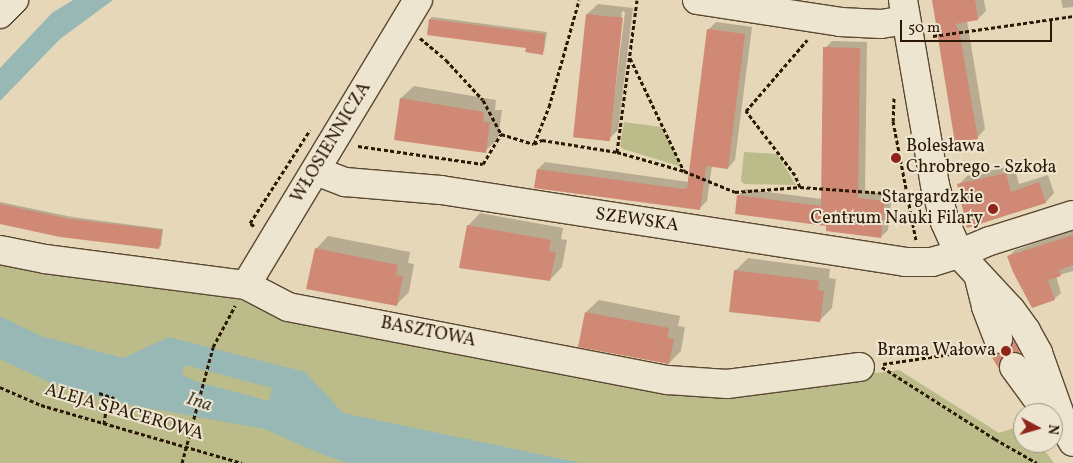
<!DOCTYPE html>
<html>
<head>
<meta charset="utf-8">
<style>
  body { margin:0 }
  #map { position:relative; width:1073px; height:463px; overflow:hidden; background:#e5d7b7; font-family:Vollkorn,serif }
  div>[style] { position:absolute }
  .green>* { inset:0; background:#bbbc89 }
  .water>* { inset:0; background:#97b8b5 }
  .shadow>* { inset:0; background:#0003 }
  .building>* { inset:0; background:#cf8975; transform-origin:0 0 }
  .path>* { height:3px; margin-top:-1.5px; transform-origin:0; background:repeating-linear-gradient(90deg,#2c1905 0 4px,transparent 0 6.5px) }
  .roads { filter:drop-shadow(1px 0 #5a4832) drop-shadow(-1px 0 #5a4832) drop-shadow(0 1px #5a4832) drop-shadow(0 -1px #5a4832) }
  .minor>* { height:28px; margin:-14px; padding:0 14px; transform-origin:14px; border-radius:14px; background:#eee5d0 }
  .dots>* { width:14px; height:14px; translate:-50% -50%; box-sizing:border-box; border:2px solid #eee5d0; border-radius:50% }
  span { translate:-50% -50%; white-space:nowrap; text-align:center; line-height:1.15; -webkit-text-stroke:4px #eee5d0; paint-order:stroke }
  .street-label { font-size:18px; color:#2c1905 }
  .poi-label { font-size:18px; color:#2c1905 }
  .left { translate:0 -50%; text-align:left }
  .right { translate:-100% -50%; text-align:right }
  .water-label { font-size:19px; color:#4c493a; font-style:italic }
  .north { position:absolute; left:1013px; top:403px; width:50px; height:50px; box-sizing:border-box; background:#eee5d0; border:1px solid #a0937f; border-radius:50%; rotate:96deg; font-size:14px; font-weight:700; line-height:20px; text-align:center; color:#2c1905 }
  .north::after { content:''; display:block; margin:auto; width:18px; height:22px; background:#8f2418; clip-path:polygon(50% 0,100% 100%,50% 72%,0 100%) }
  .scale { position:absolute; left:900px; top:20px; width:152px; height:22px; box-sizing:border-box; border:2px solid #2c1905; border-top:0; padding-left:6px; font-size:15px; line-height:18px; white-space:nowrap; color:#2c1905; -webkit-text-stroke:4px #eee5d0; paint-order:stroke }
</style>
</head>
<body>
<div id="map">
  <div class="green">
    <i style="clip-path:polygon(624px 122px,661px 127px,682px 167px,623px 149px,620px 146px)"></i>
    <i style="clip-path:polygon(744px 152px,777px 154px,796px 185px,744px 184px,741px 181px)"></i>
    <i style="clip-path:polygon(0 259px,197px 288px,269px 308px,714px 395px,899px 370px,999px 433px,1023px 425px,1023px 443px,1039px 443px,1054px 463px,0 463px)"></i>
  </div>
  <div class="water">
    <i style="clip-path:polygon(73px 0,113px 0,60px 39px,0 101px,0 68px,52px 13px)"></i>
    <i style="clip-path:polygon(evenodd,0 316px,41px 336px,123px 358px,169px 337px,305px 372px,343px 413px,581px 463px,347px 463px,321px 454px,265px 429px,120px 403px,55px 385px,0 359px,0 316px,185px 365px,272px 388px,269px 401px,198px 382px,182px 375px,185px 365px)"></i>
  </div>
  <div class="shadow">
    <i style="clip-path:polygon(934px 0,984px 0,986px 11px,978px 19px,967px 21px,985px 129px,977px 138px)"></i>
    <i style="clip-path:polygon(1061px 0,1073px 0,1073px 7px,1063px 8px)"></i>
    <i style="clip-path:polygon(evenodd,598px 4px,633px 8px,618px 130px,607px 141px,587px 14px,598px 4px,622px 11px,625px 12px,610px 131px,608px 131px,622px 11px)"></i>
    <i style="clip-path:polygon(432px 17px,547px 32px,544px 51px,542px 53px,527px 47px,430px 19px)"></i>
    <i style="clip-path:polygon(716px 22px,752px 27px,735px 160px,728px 168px,712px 166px,707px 201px,699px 209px,538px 169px,545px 162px,689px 182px,708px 30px)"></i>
    <i style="clip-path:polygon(832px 41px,867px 42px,865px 191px,892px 195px,888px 230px,881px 237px,828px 225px,738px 196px,745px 189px,822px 199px,825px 48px)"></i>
    <i style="clip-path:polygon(414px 86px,496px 100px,495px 110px,502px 110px,498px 139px,485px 151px,396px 139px,401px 98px)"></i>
    <i style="clip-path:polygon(1014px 165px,1019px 184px,1048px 175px,1054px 193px,1046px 202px,968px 227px,958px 185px,967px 176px)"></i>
    <i style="clip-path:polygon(0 202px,72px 217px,163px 229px,161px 246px,158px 248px,0 223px)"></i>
    <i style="clip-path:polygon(480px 213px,563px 228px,561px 239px,567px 240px,562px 267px,550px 280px,468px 226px)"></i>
    <i style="clip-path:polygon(1073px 230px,1073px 271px,1056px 276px,1061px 293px,1054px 299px,1009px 256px,1015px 250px)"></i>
    <i style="clip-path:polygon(328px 236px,410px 252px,408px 263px,414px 264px,409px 292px,396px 305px,316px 249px)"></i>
    <i style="clip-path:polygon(748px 258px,830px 269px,829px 278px,836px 279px,832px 308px,820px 320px,735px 271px)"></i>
    <i style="clip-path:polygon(599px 300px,680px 316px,678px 326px,685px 327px,681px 351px,669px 363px,586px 312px)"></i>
    <i style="clip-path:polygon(1016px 340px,1021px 350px,1004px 353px,999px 367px,989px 351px,1007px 352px)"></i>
  </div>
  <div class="building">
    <i style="clip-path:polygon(932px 0,975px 0,978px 20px,955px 24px,959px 30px,978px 139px,955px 143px)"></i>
    <i style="left:586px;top:14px;width:37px;height:124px;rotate:6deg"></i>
    <i style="clip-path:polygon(429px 19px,545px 34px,543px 55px,525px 52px,526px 48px,427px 35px)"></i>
    <i style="clip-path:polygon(707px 29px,745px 34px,728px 169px,706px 166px,700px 210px,534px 188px,537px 169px,684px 189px,687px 188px)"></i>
    <i style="clip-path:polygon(823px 47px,860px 48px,858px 198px,885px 201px,881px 238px,826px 231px,826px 226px,735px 214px,737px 195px,821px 206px)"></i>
    <i style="clip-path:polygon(400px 98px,484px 112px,483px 122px,490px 122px,486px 153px,394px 140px)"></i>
    <i style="clip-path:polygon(1006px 173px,1011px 192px,1039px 182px,1046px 203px,967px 228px,957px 184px)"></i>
    <i style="clip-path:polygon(0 204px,70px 219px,162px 230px,159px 249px,60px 237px,0 224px)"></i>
    <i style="clip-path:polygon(467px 225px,551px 240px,549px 251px,556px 252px,550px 281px,459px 268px)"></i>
    <i style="clip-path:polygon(1073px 235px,1073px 265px,1059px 270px,1061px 276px,1048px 280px,1055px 300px,1032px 308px,1013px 272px,1007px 256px)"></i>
    <i style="clip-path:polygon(315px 248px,398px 265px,396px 275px,403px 276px,397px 306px,306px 289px)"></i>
    <i style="clip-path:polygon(734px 270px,819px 281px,818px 290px,824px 291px,820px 322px,729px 312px)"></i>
    <i style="clip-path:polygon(585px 312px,669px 328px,667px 338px,674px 339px,669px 364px,578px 347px)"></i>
    <i style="clip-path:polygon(1013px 340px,1020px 353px,1012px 352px,1004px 355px,1000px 361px,999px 369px,988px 351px,995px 354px,1004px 353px,1010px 349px)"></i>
  </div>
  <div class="path">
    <i style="left:933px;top:36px;width:141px;rotate:-8.1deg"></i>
    <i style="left:420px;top:38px;width:34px;rotate:40deg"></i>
    <i style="left:446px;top:60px;width:54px;rotate:47.2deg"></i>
    <i style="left:483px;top:100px;width:38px;rotate:62deg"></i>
    <i style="left:630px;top:58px;width:125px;rotate:64.5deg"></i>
    <i style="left:894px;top:98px;width:23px;rotate:92deg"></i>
    <i style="left:893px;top:121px;width:121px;rotate:79.1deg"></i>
    <i style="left:534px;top:144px;width:40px;rotate:-68deg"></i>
    <i style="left:549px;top:107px;width:111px;rotate:-74.3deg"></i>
    <i style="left:358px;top:146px;width:126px;rotate:8.2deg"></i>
    <i style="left:483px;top:164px;width:35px;rotate:-59deg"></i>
    <i style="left:501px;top:134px;width:34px;rotate:17deg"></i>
    <i style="left:534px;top:144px;width:9px;rotate:-27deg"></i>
    <i style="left:542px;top:140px;width:76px;rotate:9.1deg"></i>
    <i style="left:617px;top:152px;width:70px;rotate:15.8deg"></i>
    <i style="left:684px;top:171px;width:55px;rotate:22.4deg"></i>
    <i style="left:735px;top:192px;width:65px;rotate:-4.4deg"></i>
    <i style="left:800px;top:187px;width:113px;rotate:4deg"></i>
    <i style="left:617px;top:152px;width:153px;rotate:-82.5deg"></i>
    <i style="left:800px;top:187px;width:13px;rotate:-113deg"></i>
    <i style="left:795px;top:175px;width:81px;rotate:-127.4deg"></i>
    <i style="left:746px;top:111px;width:94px;rotate:-49.3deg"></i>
    <i style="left:254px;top:226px;width:5px;rotate:-143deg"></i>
    <i style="left:250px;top:223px;width:111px;rotate:-57.2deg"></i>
    <i style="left:883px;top:364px;width:96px;rotate:-8.4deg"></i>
    <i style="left:882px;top:367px;width:134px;rotate:32.5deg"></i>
    <i style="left:995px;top:439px;width:48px;rotate:29.7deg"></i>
    <i style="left:0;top:387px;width:45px;rotate:23.7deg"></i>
    <i style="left:41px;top:405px;width:209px;rotate:16.1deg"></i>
    <i style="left:99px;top:393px;width:16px;rotate:18deg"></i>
    <i style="left:104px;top:424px;width:28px;rotate:-82deg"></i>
    <i style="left:182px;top:463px;width:120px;rotate:-75deg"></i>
    <i style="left:213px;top:347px;width:47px;rotate:-61.8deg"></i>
  </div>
  <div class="roads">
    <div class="minor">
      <i style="left:697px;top:0;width:145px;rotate:8.7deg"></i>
      <i style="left:840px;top:22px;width:41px;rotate:2.8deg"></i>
      <i style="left:881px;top:24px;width:25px;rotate:-9deg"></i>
      <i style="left:903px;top:0;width:188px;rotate:80.2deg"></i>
      <i style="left:935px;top:185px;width:38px;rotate:75deg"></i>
      <i style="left:945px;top:222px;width:35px;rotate:66deg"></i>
      <i style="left:959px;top:254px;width:76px;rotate:47.1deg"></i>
      <i style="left:1011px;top:310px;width:26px;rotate:54deg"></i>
      <i style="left:1026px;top:331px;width:25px;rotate:61deg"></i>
      <i style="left:1038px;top:353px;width:77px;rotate:70.4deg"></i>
      <i style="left:1064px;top:426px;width:18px;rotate:61deg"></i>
      <i style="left:0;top:14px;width:20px;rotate:-45deg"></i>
      <i style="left:316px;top:171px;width:31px;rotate:21deg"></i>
      <i style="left:345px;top:182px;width:96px;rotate:4.8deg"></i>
      <i style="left:441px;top:190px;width:470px;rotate:8.8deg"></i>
      <i style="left:905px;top:262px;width:27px"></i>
      <i style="left:932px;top:262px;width:28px;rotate:-17deg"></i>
      <i style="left:959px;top:254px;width:34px;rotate:-23deg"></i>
      <i style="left:990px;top:241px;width:87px;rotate:-17.4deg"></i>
      <i style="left:0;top:250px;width:46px;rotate:11.3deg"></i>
      <i style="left:45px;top:259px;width:203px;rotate:7.4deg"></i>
      <i style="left:246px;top:285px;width:47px;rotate:27.6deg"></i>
      <i style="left:288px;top:307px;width:387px;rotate:10.9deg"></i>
      <i style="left:668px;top:380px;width:59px;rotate:3.9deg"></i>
      <i style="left:727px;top:384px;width:134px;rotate:-7.3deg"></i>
      <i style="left:979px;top:278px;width:30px;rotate:76deg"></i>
      <i style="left:986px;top:307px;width:34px;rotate:69deg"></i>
      <i style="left:246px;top:285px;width:333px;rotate:-58.9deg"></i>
      <i style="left:1014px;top:367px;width:42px;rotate:53.7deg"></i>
      <i style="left:1039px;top:401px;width:17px;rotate:45deg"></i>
    </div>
  </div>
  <div class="dots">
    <i style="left:896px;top:158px;background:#8f2418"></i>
    <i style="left:993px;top:209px;background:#8f2418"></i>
    <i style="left:1006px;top:351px;background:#8f2418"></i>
  </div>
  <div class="street-label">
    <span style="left:332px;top:143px;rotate:-59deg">WŁOSIENNICZA</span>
    <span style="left:637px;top:221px;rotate:8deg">SZEWSKA</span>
    <span style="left:428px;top:333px;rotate:11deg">BASZTOWA</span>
    <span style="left:124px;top:413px;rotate:16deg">ALEJA SPACEROWA</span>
  </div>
  <div class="poi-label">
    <span class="left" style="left:906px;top:158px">Bolesława<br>Chrobrego - Szkoła</span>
    <span class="right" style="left:983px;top:209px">Stargardzkie<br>Centrum Nauki Filary</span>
    <span class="right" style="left:996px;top:351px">Brama Wałowa</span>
  </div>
  <div class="water-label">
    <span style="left:199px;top:403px;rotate:18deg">Ina</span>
  </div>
  <div class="north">N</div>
  <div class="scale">50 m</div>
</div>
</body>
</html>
